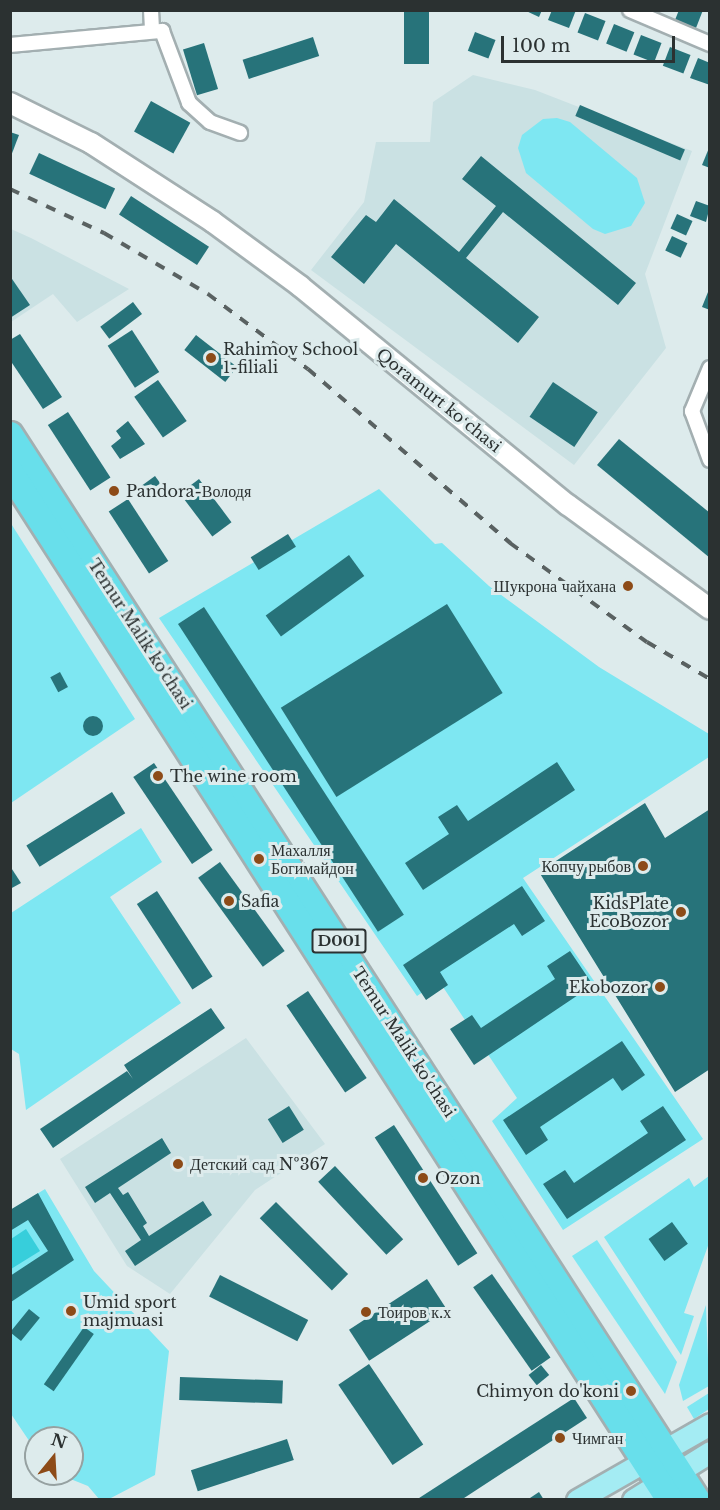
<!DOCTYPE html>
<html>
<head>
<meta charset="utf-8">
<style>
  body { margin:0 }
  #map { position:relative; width:720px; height:1510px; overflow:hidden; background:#ddebec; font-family:"Libre Baskerville",serif }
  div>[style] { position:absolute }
  .built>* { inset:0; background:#cae1e3 }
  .green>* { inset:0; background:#7ee7f2 }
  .water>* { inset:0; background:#37cedb }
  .building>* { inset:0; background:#27737a; transform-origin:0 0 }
  .round { border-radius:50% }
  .roads { filter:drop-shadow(2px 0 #a3afb1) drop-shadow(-2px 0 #a3afb1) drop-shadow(0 2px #a3afb1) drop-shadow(0 -2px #a3afb1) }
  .street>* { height:14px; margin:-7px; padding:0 7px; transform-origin:7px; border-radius:7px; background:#fff }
  .secondary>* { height:20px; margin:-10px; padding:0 10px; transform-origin:10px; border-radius:10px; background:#fff }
  .primary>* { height:21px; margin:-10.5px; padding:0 10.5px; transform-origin:10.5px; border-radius:10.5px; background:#a4ecf3 }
  .highway>* { height:26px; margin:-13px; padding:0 13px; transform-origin:13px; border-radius:13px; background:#68dfeb }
  .rail>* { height:4px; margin-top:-2px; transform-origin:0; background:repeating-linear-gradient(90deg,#596161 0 10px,transparent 0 20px) }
  .dots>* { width:16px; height:16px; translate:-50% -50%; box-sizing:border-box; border:3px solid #ddebec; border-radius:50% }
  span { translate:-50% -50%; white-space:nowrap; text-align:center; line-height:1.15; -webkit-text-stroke:6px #ddebec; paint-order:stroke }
  .shield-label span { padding:2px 4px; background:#ddebec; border:2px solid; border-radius:4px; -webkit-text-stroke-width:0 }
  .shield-label { font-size:15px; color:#2b3131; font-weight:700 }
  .poi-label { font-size:16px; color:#2b3131 }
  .left { translate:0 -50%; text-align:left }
  .right { translate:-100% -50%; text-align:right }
  .street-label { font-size:16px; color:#2b3131 }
  .frame { position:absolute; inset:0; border:12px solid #2b3131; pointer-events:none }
  .north { position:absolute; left:24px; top:1426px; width:60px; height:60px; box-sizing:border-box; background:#ddebec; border:2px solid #96a1a1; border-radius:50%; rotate:18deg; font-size:16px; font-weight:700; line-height:24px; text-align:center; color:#2b3131 }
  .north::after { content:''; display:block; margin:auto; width:21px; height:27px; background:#8d4b18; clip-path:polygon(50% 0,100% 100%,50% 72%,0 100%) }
  .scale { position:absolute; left:501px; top:36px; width:174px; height:27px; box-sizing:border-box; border:3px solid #2b3131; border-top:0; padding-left:8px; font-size:18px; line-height:21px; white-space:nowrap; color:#2b3131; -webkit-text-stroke:4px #ddebec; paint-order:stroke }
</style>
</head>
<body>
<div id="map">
  <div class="built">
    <i style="clip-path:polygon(473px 75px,535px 90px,692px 151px,645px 274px,666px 348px,574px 465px,311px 270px,364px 202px,376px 142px,430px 142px,433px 102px)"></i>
    <i style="clip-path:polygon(11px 229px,31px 238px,129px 289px,77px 322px,53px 294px,11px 322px)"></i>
    <i style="clip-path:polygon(246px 1038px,325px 1144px,255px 1190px,170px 1294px,127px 1266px,60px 1159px)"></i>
  </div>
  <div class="green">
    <i style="clip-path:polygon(557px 118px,570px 122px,637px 178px,645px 203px,631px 226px,605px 234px,593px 229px,526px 173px,518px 148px,522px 135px,543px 119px)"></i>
    <i style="clip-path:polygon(379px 489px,435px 544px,442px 543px,489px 586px,599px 667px,709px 734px,709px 757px,523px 878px,703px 1139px,563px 1230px,492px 1121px,517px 1098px,439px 981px,417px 996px,159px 618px)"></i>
    <i style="clip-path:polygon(10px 522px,135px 719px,11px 803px,10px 803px)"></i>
    <i style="clip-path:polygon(141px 828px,162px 862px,110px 897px,181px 1003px,26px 1110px,19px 1054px,11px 1049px,11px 913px)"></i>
    <i style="clip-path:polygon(709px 1176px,709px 1243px,684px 1313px,694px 1316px,681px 1355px,604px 1237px,689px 1178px,694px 1187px)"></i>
    <i style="clip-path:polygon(45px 1189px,94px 1271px,169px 1351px,155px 1475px,109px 1499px,99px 1499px,88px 1486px,58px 1474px,72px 1474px,72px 1438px,36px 1438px,36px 1451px,11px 1414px,11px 1210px)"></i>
    <i style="clip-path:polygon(597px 1240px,677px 1362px,665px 1394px,572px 1256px)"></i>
    <i style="clip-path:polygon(706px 1305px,709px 1386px,683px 1401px,679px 1385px)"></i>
    <i style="clip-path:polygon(709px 1393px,709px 1409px,694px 1419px,687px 1407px)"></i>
  </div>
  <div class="water">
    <i style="clip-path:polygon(26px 1229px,40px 1251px,11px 1269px,11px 1239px)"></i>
  </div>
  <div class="building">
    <i style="left:404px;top:10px;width:25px;height:54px"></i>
    <i style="clip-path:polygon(524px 10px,542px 10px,539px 17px)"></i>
    <i style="clip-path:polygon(552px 10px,576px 10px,569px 28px,548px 20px)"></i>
    <i style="clip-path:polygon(679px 10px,703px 10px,696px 28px,675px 20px)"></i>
    <i style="left:585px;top:13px;width:22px;height:21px;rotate:21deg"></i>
    <i style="left:614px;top:24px;width:22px;height:21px;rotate:22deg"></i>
    <i style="left:475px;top:32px;width:22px;height:20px;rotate:21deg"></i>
    <i style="left:641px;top:35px;width:22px;height:21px;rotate:21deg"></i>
    <i style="left:313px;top:37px;width:20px;height:74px;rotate:72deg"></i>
    <i style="left:204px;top:43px;width:48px;height:22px;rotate:73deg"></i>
    <i style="left:670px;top:47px;width:22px;height:20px;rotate:21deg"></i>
    <i style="clip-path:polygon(698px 58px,710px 63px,710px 85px,690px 78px)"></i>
    <i style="left:151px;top:101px;width:45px;height:35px;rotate:29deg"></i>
    <i style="left:580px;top:105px;width:114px;height:12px;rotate:23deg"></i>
    <i style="clip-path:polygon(10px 132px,19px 135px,11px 156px,10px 156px)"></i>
    <i style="clip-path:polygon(709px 148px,710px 148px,710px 168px,702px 165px)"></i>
    <i style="left:39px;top:153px;width:84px;height:23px;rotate:25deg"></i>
    <i style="clip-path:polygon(481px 156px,636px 283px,618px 305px,503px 212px,466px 258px,539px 317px,518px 343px,396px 244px,364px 284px,331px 257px,366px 215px,376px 222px,394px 199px,459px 252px,496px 206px,462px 179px)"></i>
    <i style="left:131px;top:196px;width:93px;height:22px;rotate:33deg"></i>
    <i style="clip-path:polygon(696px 201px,710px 206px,706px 222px,690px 216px)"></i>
    <i style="left:677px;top:214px;width:17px;height:16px;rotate:24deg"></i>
    <i style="left:672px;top:236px;width:17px;height:16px;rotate:25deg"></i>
    <i style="clip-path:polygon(10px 276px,30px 305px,10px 318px)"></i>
    <i style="clip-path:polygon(708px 292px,710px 293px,710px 310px,702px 307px)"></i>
    <i style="left:133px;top:302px;width:15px;height:41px;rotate:53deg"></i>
    <i style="left:132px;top:330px;width:50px;height:29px;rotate:57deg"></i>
    <i style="clip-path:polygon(20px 334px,62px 397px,43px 409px,10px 360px,10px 340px)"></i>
    <i style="left:196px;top:335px;width:52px;height:19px;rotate:38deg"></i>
    <i style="left:158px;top:380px;width:50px;height:29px;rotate:55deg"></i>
    <i style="left:553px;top:382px;width:54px;height:42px;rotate:34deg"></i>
    <i style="left:68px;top:412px;width:78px;height:24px;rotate:57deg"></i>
    <i style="clip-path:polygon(128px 421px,145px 444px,120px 459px,111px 446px,121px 438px,116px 431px)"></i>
    <i style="clip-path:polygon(619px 439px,710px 513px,710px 558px,597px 465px)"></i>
    <i style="left:155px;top:476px;width:9px;height:25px;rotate:54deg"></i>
    <i style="left:199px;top:479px;width:54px;height:24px;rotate:53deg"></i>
    <i style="left:128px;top:499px;width:74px;height:23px;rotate:57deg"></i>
    <i style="left:288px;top:534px;width:15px;height:44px;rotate:58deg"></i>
    <i style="left:349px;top:555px;width:26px;height:103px;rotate:54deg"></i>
    <i style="left:447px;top:604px;width:105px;height:196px;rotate:58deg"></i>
    <i style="left:204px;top:607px;width:367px;height:31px;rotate:57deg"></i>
    <i style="left:60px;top:672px;width:17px;height:11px;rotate:62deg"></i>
    <i class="round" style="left:83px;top:716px;width:20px;height:20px"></i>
    <i style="clip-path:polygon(557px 762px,575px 790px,423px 890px,405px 863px,449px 834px,438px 817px,457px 805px,468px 821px)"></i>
    <i style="left:154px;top:763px;width:105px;height:25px;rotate:56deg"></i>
    <i style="left:112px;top:792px;width:25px;height:101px;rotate:58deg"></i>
    <i style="clip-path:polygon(645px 803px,665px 838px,710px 809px,710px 1069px,675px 1092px,539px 872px)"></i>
    <i style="left:220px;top:862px;width:110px;height:27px;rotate:54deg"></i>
    <i style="clip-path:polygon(10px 866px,21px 883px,10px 889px)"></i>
    <i style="clip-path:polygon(522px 886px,545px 921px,522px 936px,514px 924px,440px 972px,448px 985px,426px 1000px,403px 965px)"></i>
    <i style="left:157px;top:891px;width:102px;height:24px;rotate:57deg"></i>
    <i style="clip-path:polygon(570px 951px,593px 985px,474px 1065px,450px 1029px,472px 1015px,481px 1028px,555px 979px,547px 966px)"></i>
    <i style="left:308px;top:991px;width:105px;height:26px;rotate:56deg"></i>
    <i style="clip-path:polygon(211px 1008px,225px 1028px,53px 1148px,40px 1129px,127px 1071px,133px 1079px,124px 1065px)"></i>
    <i style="clip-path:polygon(622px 1041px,645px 1075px,622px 1091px,613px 1078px,540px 1127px,548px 1140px,526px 1155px,503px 1120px)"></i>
    <i style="left:289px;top:1106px;width:28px;height:25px;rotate:58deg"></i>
    <i style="clip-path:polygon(663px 1106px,686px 1140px,567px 1219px,543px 1184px,565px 1170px,574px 1183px,648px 1133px,640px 1121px)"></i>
    <i style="left:394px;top:1125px;width:153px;height:23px;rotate:57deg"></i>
    <i style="clip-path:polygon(162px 1138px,171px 1153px,118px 1188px,123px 1195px,128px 1192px,147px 1223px,143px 1226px,149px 1236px,203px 1201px,212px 1215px,135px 1266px,125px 1251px,141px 1240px,110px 1193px,95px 1203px,85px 1187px)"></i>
    <i style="left:335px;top:1166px;width:100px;height:23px;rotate:47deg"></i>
    <i style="clip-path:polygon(38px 1193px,74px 1260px,11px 1302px,10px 1309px,10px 1276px,48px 1251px,28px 1220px,10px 1231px,10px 1210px)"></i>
    <i style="left:276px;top:1202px;width:102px;height:23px;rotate:45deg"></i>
    <i style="left:672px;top:1222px;width:27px;height:29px;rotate:54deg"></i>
    <i style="left:492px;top:1274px;width:102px;height:23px;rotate:55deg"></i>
    <i style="left:220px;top:1275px;width:99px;height:24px;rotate:27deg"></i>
    <i style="left:427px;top:1279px;width:37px;height:93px;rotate:57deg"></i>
    <i style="left:29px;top:1309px;width:14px;height:30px;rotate:39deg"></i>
    <i style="left:84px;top:1327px;width:12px;height:70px;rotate:35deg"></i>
    <i style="left:369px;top:1364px;width:97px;height:37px;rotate:56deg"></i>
    <i style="left:541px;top:1365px;width:13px;height:16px;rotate:51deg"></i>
    <i style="left:180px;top:1377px;width:103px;height:23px;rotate:2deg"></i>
    <i style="clip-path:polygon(574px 1398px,587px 1418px,461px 1500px,416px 1500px)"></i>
    <i style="left:287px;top:1439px;width:22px;height:101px;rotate:72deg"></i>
    <i style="clip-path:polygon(539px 1492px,544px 1500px,527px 1500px)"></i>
  </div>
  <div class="roads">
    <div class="street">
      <i style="left:151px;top:10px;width:19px;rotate:87deg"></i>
      <i style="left:630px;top:10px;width:87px;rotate:23deg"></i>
      <i style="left:10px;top:45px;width:153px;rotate:-5.3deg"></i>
      <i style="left:162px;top:31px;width:77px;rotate:69.4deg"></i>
      <i style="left:189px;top:103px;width:28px;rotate:42deg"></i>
      <i style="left:210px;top:122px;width:32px;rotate:20deg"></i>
      <i style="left:710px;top:368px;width:47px;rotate:112.7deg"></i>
      <i style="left:692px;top:411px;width:52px;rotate:69.8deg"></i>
    </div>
    <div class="secondary">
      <i style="left:10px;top:103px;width:90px;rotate:26.3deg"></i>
      <i style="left:91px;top:143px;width:145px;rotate:32.9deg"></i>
      <i style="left:213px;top:222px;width:108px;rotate:36.3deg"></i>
      <i style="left:300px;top:286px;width:346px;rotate:39.3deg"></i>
      <i style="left:568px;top:505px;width:176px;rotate:36.2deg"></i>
    </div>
    <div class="primary">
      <i style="left:577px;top:1500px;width:153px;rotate:-29.7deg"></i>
      <i style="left:633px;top:1500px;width:91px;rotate:-31.9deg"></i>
    </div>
    <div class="highway">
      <i style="left:10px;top:435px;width:1267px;rotate:57.18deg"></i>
      <i style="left:10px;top:472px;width:1222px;rotate:57.3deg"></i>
    </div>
  </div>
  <div class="rail">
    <i style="left:10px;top:189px;width:104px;rotate:25.1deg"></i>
    <i style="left:104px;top:233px;width:121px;rotate:30.4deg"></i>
    <i style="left:208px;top:294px;width:125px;rotate:36.9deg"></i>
    <i style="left:308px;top:369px;width:267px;rotate:40.7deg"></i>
    <i style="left:510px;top:543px;width:169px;rotate:35.9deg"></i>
    <i style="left:647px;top:642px;width:73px;rotate:30.4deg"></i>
  </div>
  <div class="dots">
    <i style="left:211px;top:358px;background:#8d4b18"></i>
    <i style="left:114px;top:491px;background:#8d4b18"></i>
    <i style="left:628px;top:586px;background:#8d4b18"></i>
    <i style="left:158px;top:776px;background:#8d4b18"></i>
    <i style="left:259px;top:859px;background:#8d4b18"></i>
    <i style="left:643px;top:866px;background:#8d4b18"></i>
    <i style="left:229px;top:901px;background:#8d4b18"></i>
    <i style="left:681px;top:912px;background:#8d4b18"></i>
    <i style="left:660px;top:987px;background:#8d4b18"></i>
    <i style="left:178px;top:1164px;background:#8d4b18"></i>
    <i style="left:423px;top:1178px;background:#8d4b18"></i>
    <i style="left:71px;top:1311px;background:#8d4b18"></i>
    <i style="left:366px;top:1312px;background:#8d4b18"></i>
    <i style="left:631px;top:1391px;background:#8d4b18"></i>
    <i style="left:560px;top:1438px;background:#8d4b18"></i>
  </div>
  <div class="shield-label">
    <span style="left:339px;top:941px">D001</span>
  </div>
  <div class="poi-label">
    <span class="left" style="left:223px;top:358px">Rahimov School<br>1-filiali</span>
    <span class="left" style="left:126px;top:491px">Pandora-Володя</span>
    <span class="right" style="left:616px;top:586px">Шукрона чайхана</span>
    <span class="left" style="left:170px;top:776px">The wine room</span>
    <span class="left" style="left:271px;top:859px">Махалля<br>Богимайдон</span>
    <span class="right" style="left:631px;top:866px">Копчу рыбов</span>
    <span class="left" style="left:241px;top:901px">Safia</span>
    <span class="right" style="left:669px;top:912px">KidsPlate<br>EcoBozor</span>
    <span class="right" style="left:648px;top:987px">Ekobozor</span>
    <span class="left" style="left:190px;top:1164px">Детский сад №367</span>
    <span class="left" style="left:435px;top:1178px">Ozon</span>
    <span class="left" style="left:83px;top:1311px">Umid sport<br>majmuasi</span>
    <span class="left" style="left:378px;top:1312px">Тоиров к.х</span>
    <span class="right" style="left:619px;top:1391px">Chimyon do'koni</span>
    <span class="left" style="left:572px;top:1438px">Чимган</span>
  </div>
  <div class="street-label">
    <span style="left:439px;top:400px;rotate:39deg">Qoramurt koʻchasi</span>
    <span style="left:140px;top:634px;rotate:57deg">Temur Malik ko'chasi</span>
    <span style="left:404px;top:1042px;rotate:57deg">Temur Malik ko'chasi</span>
  </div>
  <div class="frame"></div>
  <div class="north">N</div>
  <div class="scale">100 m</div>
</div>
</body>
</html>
